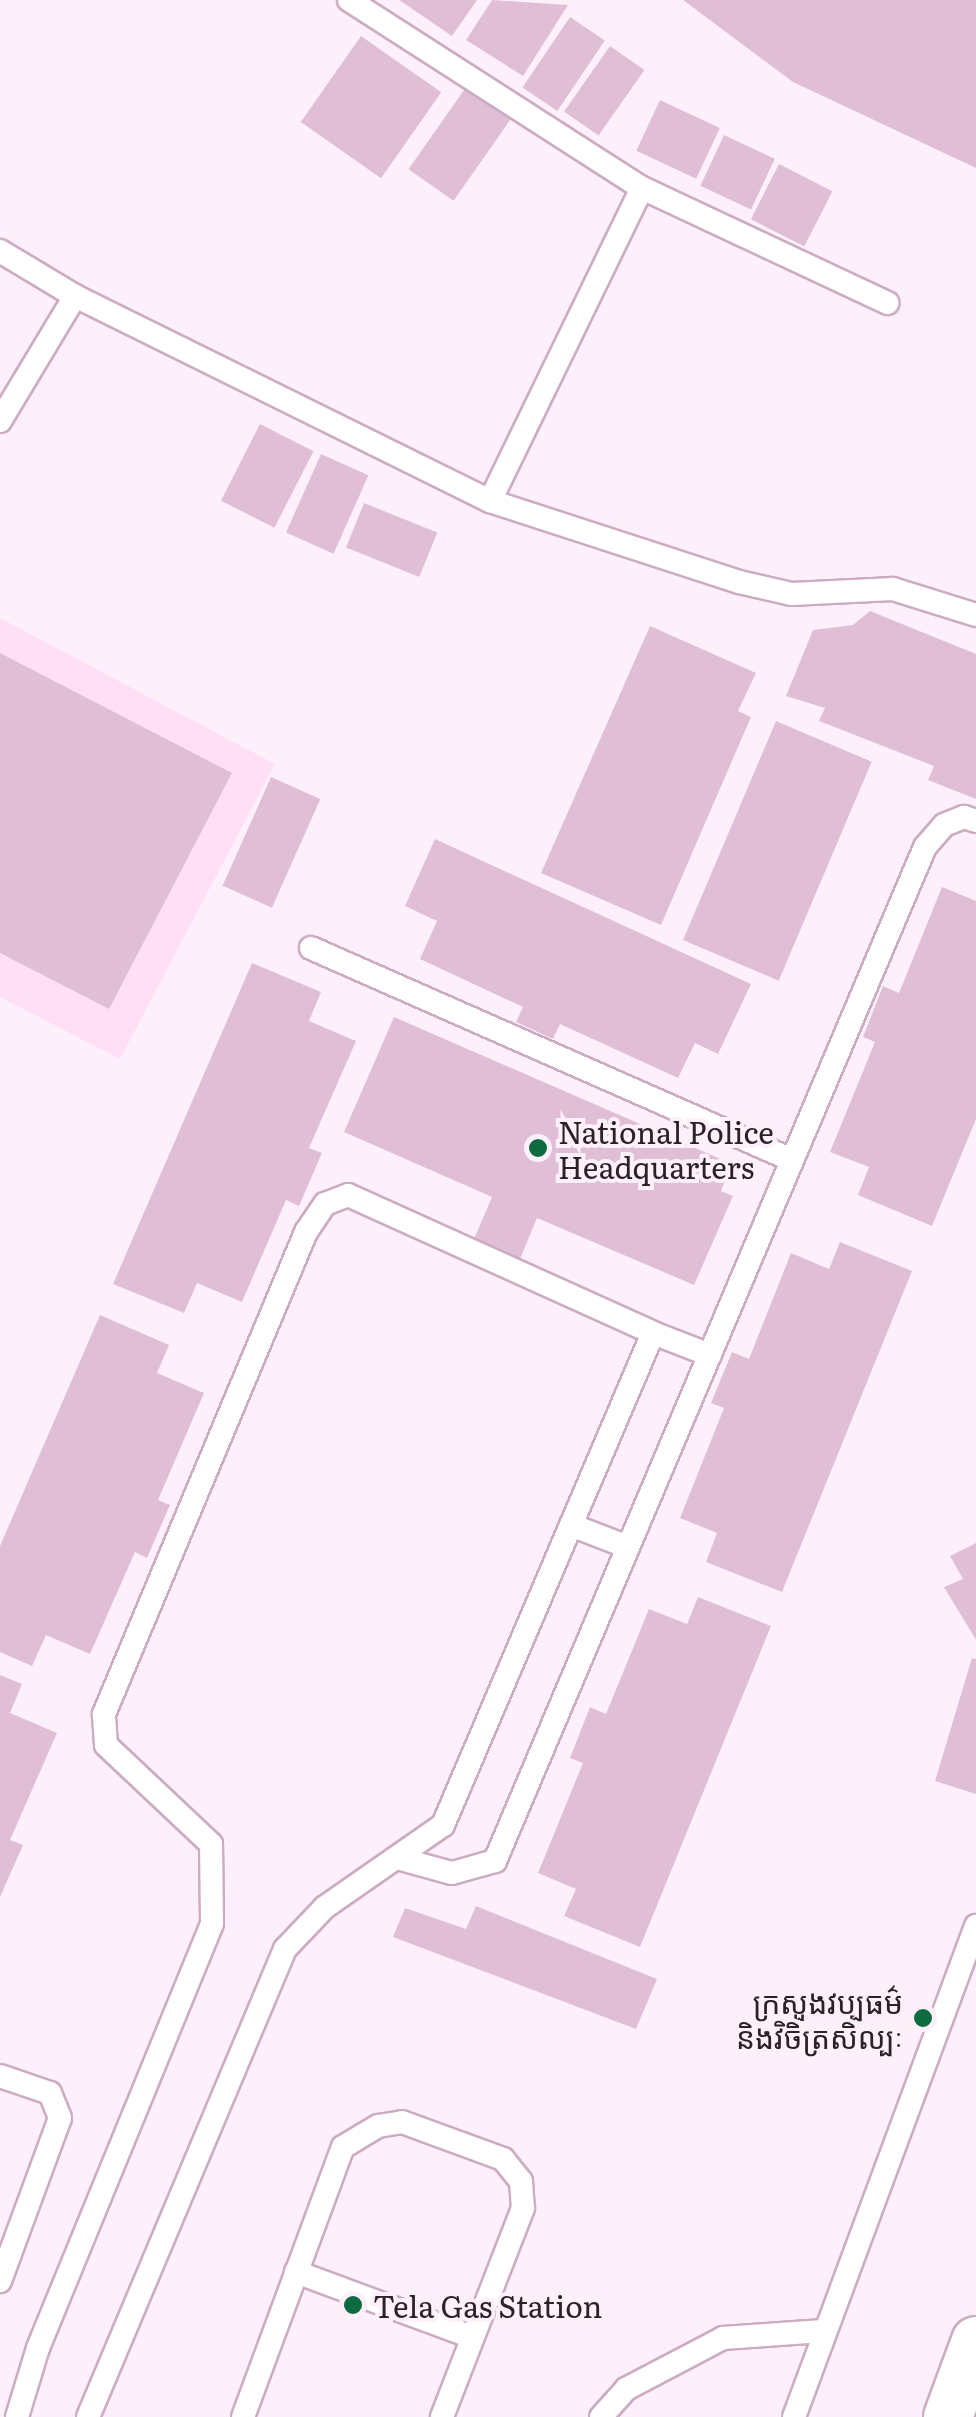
<!DOCTYPE html>
<html>
<head>
<meta charset="utf-8">
<style>
  body { margin:0 }
  #map { position:relative; width:976px; height:2417px; overflow:hidden; background:#fef0fa; font-family:Literata,"Noto Sans Khmer",serif }
  div>[style] { position:absolute }
  .built>* { inset:0; background:#ffdff6 }
  .building>* { inset:0; background:#e0bfd6; transform-origin:0 0 }
  .roads { filter:drop-shadow(2px 0 #ccacc3) drop-shadow(-2px 0 #ccacc3) drop-shadow(0 2px #ccacc3) drop-shadow(0 -2px #ccacc3) }
  .lane>* { height:22px; margin:-11px; padding:0 11px; transform-origin:11px; border-radius:11px; background:#fff }
  .street>* { height:48px; margin:-24px; padding:0 24px; transform-origin:24px; border-radius:24px; background:#fff }
  .dots>* { width:28px; height:28px; translate:-50% -50%; box-sizing:border-box; border:5px solid #fef0fa; border-radius:50% }
  span { translate:-50% -50%; white-space:nowrap; text-align:center; line-height:1.15; -webkit-text-stroke:8px #fef0fa; paint-order:stroke }
  .poi-label { font-size:30px; color:#2d2129 }
  .left { translate:0 -50%; text-align:left }
  .right { translate:-100% -50%; text-align:right }
</style>
</head>
<body>
<div id="map">
  <div class="built">
    <i style="clip-path:polygon(0 618px,275px 764px,120px 1059px,0 997px)"></i>
  </div>
  <div class="building">
    <i style="clip-path:polygon(399px 0,477px 0,452px 36px)"></i>
    <i style="clip-path:polygon(492px 0,568px 5px,523px 76px,466px 40px)"></i>
    <i style="clip-path:polygon(683px 0,976px 0,976px 168px,793px 82px)"></i>
    <i style="left:570px;top:17px;width:42px;height:85px;rotate:34deg"></i>
    <i style="left:361px;top:36px;width:98px;height:105px;rotate:35deg"></i>
    <i style="left:610px;top:46px;width:42px;height:80px;rotate:35deg"></i>
    <i style="left:471px;top:80px;width:55px;height:109px;rotate:35deg"></i>
    <i style="left:660px;top:100px;width:66px;height:56px;rotate:25deg"></i>
    <i style="left:724px;top:135px;width:56px;height:56px;rotate:25deg"></i>
    <i style="left:779px;top:164px;width:60px;height:62px;rotate:27deg"></i>
    <i style="left:260px;top:424px;width:60px;height:86px;rotate:27deg"></i>
    <i style="left:321px;top:454px;width:52px;height:86px;rotate:24deg"></i>
    <i style="left:364px;top:503px;width:79px;height:48px;rotate:22deg"></i>
    <i style="clip-path:polygon(870px 611px,976px 654px,976px 799px,928px 780px,934px 766px,819px 721px,825px 708px,786px 696px,813px 630px,853px 625px)"></i>
    <i style="clip-path:polygon(650px 626px,756px 673px,738px 711px,751px 717px,661px 925px,541px 873px)"></i>
    <i style="clip-path:polygon(0 653px,232px 773px,109px 1009px,0 953px)"></i>
    <i style="left:776px;top:721px;width:104px;height:238px;rotate:23deg"></i>
    <i style="left:271px;top:777px;width:54px;height:119px;rotate:24deg"></i>
    <i style="clip-path:polygon(435px 839px,751px 984px,718px 1054px,695px 1043px,678px 1078px,560px 1024px,553px 1039px,516px 1022px,523px 1007px,420px 959px,437px 921px,405px 906px)"></i>
    <i style="clip-path:polygon(942px 887px,976px 901px,976px 1119px,932px 1226px,858px 1195px,869px 1167px,830px 1152px,875px 1042px,863px 1037px,883px 986px,899px 993px)"></i>
    <i style="clip-path:polygon(252px 963px,321px 992px,309px 1021px,356px 1041px,309px 1148px,322px 1153px,299px 1206px,286px 1200px,242px 1302px,197px 1283px,184px 1313px,113px 1284px)"></i>
    <i style="clip-path:polygon(394px 1017px,732px 1164px,721px 1191px,733px 1196px,694px 1285px,537px 1218px,520px 1259px,474px 1239px,492px 1197px,344px 1132px)"></i>
    <i style="clip-path:polygon(840px 1242px,912px 1271px,782px 1592px,706px 1562px,717px 1533px,680px 1518px,724px 1408px,711px 1403px,732px 1352px,749px 1359px,791px 1253px,829px 1269px)"></i>
    <i style="clip-path:polygon(100px 1315px,169px 1345px,157px 1373px,204px 1393px,158px 1500px,170px 1505px,147px 1558px,135px 1552px,90px 1654px,46px 1635px,32px 1666px,0 1652px,0 1546px)"></i>
    <i style="clip-path:polygon(976px 1543px,976px 1640px,944px 1587px,963px 1579px,950px 1556px)"></i>
    <i style="clip-path:polygon(698px 1597px,771px 1626px,640px 1947px,564px 1916px,576px 1889px,538px 1873px,583px 1763px,570px 1758px,590px 1707px,606px 1714px,649px 1609px,687px 1624px)"></i>
    <i style="clip-path:polygon(972px 1658px,976px 1659px,976px 1794px,935px 1781px)"></i>
    <i style="clip-path:polygon(0 1675px,22px 1684px,10px 1713px,57px 1733px,10px 1840px,23px 1845px,0 1897px)"></i>
    <i style="clip-path:polygon(476px 1906px,657px 1979px,636px 2029px,393px 1937px,405px 1908px,466px 1929px)"></i>
  </div>
  <div class="roads">
    <div class="lane">
      <i style="left:349px;top:0;width:348px;rotate:32.7deg"></i>
      <i style="left:642px;top:188px;width:271px;rotate:25.1deg"></i>
      <i style="left:0;top:251px;width:87px;rotate:31deg"></i>
      <i style="left:75px;top:296px;width:463px;rotate:26.3deg"></i>
      <i style="left:490px;top:501px;width:262px;rotate:18deg"></i>
      <i style="left:739px;top:582px;width:54px;rotate:12.8deg"></i>
      <i style="left:792px;top:594px;width:101px;rotate:-2.8deg"></i>
      <i style="left:893px;top:589px;width:87px;rotate:17.4deg"></i>
      <i style="left:0;top:421px;width:146px;rotate:-59deg"></i>
      <i style="left:490px;top:501px;width:348px;rotate:-64.1deg"></i>
      <i style="left:311px;top:948px;width:526px;rotate:23.79deg"></i>
      <i style="left:653px;top:1333px;width:61px;rotate:21.1deg"></i>
      <i style="left:571px;top:1525px;width:61px;rotate:21.1deg"></i>
      <i style="left:397px;top:1858px;width:57px;rotate:15.3deg"></i>
      <i style="left:452px;top:1873px;width:45px;rotate:-15.6deg"></i>
      <i style="left:495px;top:1861px;width:1101px;rotate:-67.02deg"></i>
      <i style="left:925px;top:847px;width:29px;rotate:-49deg"></i>
      <i style="left:944px;top:825px;width:22px;rotate:-22deg"></i>
      <i style="left:964px;top:817px;width:13px;rotate:18deg"></i>
      <i style="left:0;top:2076px;width:53px;rotate:18.8deg"></i>
      <i style="left:50px;top:2093px;width:27px;rotate:68deg"></i>
      <i style="left:60px;top:2118px;width:174px;rotate:110.2deg"></i>
      <i style="left:296px;top:2272px;width:188px;rotate:20.3deg"></i>
      <i style="left:17px;top:2417px;width:72px;rotate:-73.1deg"></i>
      <i style="left:38px;top:2348px;width:459px;rotate:-67.7deg"></i>
      <i style="left:212px;top:1923px;width:79px;rotate:-90.7deg"></i>
      <i style="left:211px;top:1844px;width:144px;rotate:-136.7deg"></i>
      <i style="left:106px;top:1745px;width:31px;rotate:-94deg"></i>
      <i style="left:104px;top:1714px;width:523px;rotate:-67.26deg"></i>
      <i style="left:306px;top:1232px;width:34px;rotate:-56deg"></i>
      <i style="left:325px;top:1204px;width:25px;rotate:-21deg"></i>
      <i style="left:348px;top:1195px;width:335px;rotate:24.3deg"></i>
      <i style="left:653px;top:1333px;width:535px;rotate:113.11deg"></i>
      <i style="left:443px;top:1825px;width:144px;rotate:145.2deg"></i>
      <i style="left:325px;top:1907px;width:58px;rotate:133.6deg"></i>
      <i style="left:285px;top:1949px;width:508px;rotate:112.83deg"></i>
      <i style="left:243px;top:2417px;width:288px;rotate:-69.7deg"></i>
      <i style="left:343px;top:2147px;width:41px;rotate:-31deg"></i>
      <i style="left:378px;top:2126px;width:24px;rotate:-9deg"></i>
      <i style="left:402px;top:2122px;width:108px;rotate:20.1deg"></i>
      <i style="left:503px;top:2159px;width:28px;rotate:51deg"></i>
      <i style="left:521px;top:2181px;width:27px;rotate:86deg"></i>
      <i style="left:523px;top:2208px;width:224px;rotate:111.2deg"></i>
      <i style="left:601px;top:2417px;width:38px;rotate:-48deg"></i>
      <i style="left:626px;top:2389px;width:110px;rotate:-27.7deg"></i>
      <i style="left:723px;top:2338px;width:100px;rotate:-4deg"></i>
      <i style="left:794px;top:2417px;width:524px;rotate:-69.66deg"></i>
    </div>
    <div class="street">
      <i style="left:948px;top:2417px;width:81px;rotate:-69.8deg"></i>
    </div>
  </div>
  <div class="dots">
    <i style="left:538px;top:1148px;background:#0d6b3f"></i>
    <i style="left:923px;top:2018px;background:#0d6b3f"></i>
    <i style="left:353px;top:2305px;background:#0d6b3f"></i>
  </div>
  <div class="poi-label">
    <span class="left" style="left:558px;top:1148px">National Police<br>Headquarters</span>
    <span class="right" style="left:903px;top:2018px">ក្រសួងវប្បធម៌<br>និងវិចិត្រសិល្បៈ</span>
    <span class="left" style="left:373px;top:2305px">Tela Gas Station</span>
  </div>
</div>
</body>
</html>
